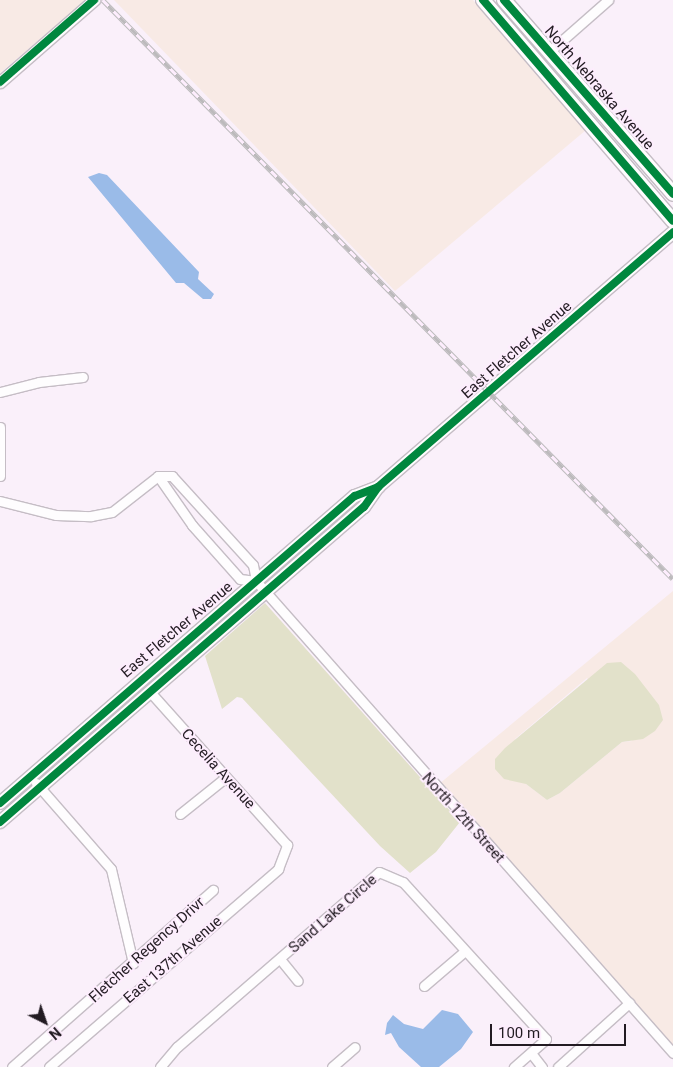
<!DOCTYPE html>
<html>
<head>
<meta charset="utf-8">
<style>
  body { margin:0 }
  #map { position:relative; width:673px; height:1067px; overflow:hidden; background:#faf0fa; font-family:Roboto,sans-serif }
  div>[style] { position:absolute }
  .industrial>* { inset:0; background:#f8eae5 }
  .green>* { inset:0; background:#e2e1ca }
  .water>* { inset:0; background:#9abbe8 }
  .roads { filter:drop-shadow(1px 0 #c5bdc5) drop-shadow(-1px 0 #c5bdc5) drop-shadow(0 1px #c5bdc5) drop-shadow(0 -1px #c5bdc5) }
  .minor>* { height:9px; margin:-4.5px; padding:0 4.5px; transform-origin:4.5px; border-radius:4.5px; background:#fefdfe }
  .tertiary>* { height:11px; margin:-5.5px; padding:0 5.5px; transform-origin:5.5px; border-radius:5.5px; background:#fefdfe }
  .secondary>* { height:12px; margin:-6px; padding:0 6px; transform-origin:6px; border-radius:6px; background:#fefdfe }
  .primary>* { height:14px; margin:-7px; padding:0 7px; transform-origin:7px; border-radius:7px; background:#fefdfe }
  .rail>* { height:4.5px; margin-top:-2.25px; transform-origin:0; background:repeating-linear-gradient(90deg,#fdedfd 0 8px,#bcbabc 0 16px); box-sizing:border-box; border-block:1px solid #bcbabc }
  .cycleway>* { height:8px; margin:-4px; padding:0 4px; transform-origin:4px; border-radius:4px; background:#00873e }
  span { translate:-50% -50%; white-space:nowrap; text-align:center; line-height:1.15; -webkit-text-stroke:4px #fdedfd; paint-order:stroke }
  .street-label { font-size:15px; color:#221b22 }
  .north { position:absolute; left:20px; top:997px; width:50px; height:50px; -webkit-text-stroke:4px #fdedfd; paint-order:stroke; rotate:139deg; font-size:14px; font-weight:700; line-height:20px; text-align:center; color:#221b22 }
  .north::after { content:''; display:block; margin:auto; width:18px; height:22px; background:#221b22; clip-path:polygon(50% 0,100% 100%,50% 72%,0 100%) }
  .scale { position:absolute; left:490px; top:1024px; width:136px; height:22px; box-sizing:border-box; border:2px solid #221b22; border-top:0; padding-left:6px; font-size:15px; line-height:18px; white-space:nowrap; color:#221b22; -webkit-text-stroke:4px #fdedfd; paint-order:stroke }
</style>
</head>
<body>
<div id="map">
  <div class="industrial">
    <i style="clip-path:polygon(0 0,86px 0,0 73px)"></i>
    <i style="clip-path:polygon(114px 0,473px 0,586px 130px,395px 291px)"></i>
    <i style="clip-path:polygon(evenodd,673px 591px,673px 1046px,439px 784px,673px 591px,587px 678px,632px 741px,622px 742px,560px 793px,547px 800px,526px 784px,515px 739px,587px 678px)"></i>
  </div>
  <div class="green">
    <i style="clip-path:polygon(265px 603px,460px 822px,436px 852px,410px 873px,380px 846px,242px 698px,237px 697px,222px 709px,205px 656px)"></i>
    <i style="clip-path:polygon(621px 662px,635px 674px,659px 705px,663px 720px,655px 731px,643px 739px,622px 742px,560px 793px,547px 800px,526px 784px,504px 779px,495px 769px,495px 759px,505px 748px,607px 663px)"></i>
  </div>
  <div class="water">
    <i style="clip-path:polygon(99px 173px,107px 175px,199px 272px,198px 279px,214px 294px,211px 299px,203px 299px,184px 283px,176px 283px,88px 177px)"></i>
    <i style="clip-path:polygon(442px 1010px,458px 1014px,473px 1032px,461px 1049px,439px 1067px,421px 1067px,399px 1047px,391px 1033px,385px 1035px,387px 1023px,393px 1015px,404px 1024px,423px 1029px)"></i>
  </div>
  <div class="roads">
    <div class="minor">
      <i style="left:549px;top:52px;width:79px;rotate:-41.4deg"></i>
      <i style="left:0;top:392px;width:40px;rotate:-14.4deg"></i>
      <i style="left:39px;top:382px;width:44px;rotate:-6.5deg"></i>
      <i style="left:0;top:427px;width:49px;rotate:90deg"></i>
      <i style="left:158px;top:476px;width:60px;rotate:55.2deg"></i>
      <i style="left:192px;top:525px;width:72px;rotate:48.4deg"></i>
      <i style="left:240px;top:579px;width:16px;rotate:7deg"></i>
      <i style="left:0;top:501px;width:58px;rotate:14deg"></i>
      <i style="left:56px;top:515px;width:35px;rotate:2deg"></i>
      <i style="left:91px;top:516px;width:21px;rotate:-11deg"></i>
      <i style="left:112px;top:512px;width:58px;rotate:-38deg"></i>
      <i style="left:158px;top:476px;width:14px"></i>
      <i style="left:172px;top:476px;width:120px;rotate:47.7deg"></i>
      <i style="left:253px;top:565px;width:16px;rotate:79deg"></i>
      <i style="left:256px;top:581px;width:630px;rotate:48.54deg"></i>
      <i style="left:36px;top:783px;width:114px;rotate:48.9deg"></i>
      <i style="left:111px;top:869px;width:97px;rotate:76.8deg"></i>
      <i style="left:180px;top:814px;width:58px;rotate:-38.7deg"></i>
      <i style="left:280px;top:959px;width:28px;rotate:51deg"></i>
      <i style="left:424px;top:986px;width:54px;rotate:-40.5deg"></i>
      <i style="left:531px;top:1053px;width:18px;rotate:52deg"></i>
      <i style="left:12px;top:1067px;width:268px;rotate:-41.4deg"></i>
      <i style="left:49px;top:1067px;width:303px;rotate:-40.8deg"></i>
      <i style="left:278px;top:869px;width:26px;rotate:-69deg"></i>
      <i style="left:287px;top:845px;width:205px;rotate:-131.8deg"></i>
      <i style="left:160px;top:1067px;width:26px;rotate:-50deg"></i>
      <i style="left:177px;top:1047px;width:267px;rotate:-40.9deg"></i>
      <i style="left:379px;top:872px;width:26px;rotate:23deg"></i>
      <i style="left:403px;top:882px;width:212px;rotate:47.7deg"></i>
      <i style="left:546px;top:1039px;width:43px;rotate:138.8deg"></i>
      <i style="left:332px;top:1067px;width:30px;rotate:-41deg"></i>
      <i style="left:558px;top:1067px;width:96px;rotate:-42deg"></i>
    </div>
    <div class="tertiary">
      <i style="left:0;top:82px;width:125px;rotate:-41.1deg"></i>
    </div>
    <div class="secondary">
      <i style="left:0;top:803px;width:469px;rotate:-40.9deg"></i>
      <i style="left:355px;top:496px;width:25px;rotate:-21deg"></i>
      <i style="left:0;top:822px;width:481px;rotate:-40.9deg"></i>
      <i style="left:364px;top:507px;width:24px;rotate:-55deg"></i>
      <i style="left:378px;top:487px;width:390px;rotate:-40.8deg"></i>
    </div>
    <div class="primary">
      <i style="left:483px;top:0;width:291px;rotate:49.3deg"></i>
      <i style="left:504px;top:0;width:257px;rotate:48.9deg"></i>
    </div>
  </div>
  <div class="rail">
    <i style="left:103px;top:0;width:812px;rotate:45.45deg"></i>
  </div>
  <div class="cycleway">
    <i style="left:483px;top:0;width:291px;rotate:49.3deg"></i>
    <i style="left:504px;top:0;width:257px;rotate:48.9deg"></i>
    <i style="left:0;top:82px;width:125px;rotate:-41.1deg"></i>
    <i style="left:0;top:803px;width:469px;rotate:-40.9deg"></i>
    <i style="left:355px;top:496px;width:25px;rotate:-21deg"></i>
    <i style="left:0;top:822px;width:481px;rotate:-40.9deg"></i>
    <i style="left:364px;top:507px;width:24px;rotate:-55deg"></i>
    <i style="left:378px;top:487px;width:390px;rotate:-40.8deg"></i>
  </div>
  <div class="street-label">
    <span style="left:599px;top:88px;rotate:49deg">North Nebraska Avenue</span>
    <span style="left:517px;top:350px;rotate:-41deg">East Fletcher Avenue</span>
    <span style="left:177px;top:630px;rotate:-40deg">East Fletcher Avenue</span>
    <span style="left:218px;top:769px;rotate:48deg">Cecelia Avenue</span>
    <span style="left:463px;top:818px;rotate:48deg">North 12th Street</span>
    <span style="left:333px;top:914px;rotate:-41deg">Sand Lake Circle</span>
    <span style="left:147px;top:950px;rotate:-42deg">Fletcher Regency Drivr</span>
    <span style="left:173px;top:960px;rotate:-41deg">East 137th Avenue</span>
  </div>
  <div class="north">N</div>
  <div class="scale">100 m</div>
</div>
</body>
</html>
